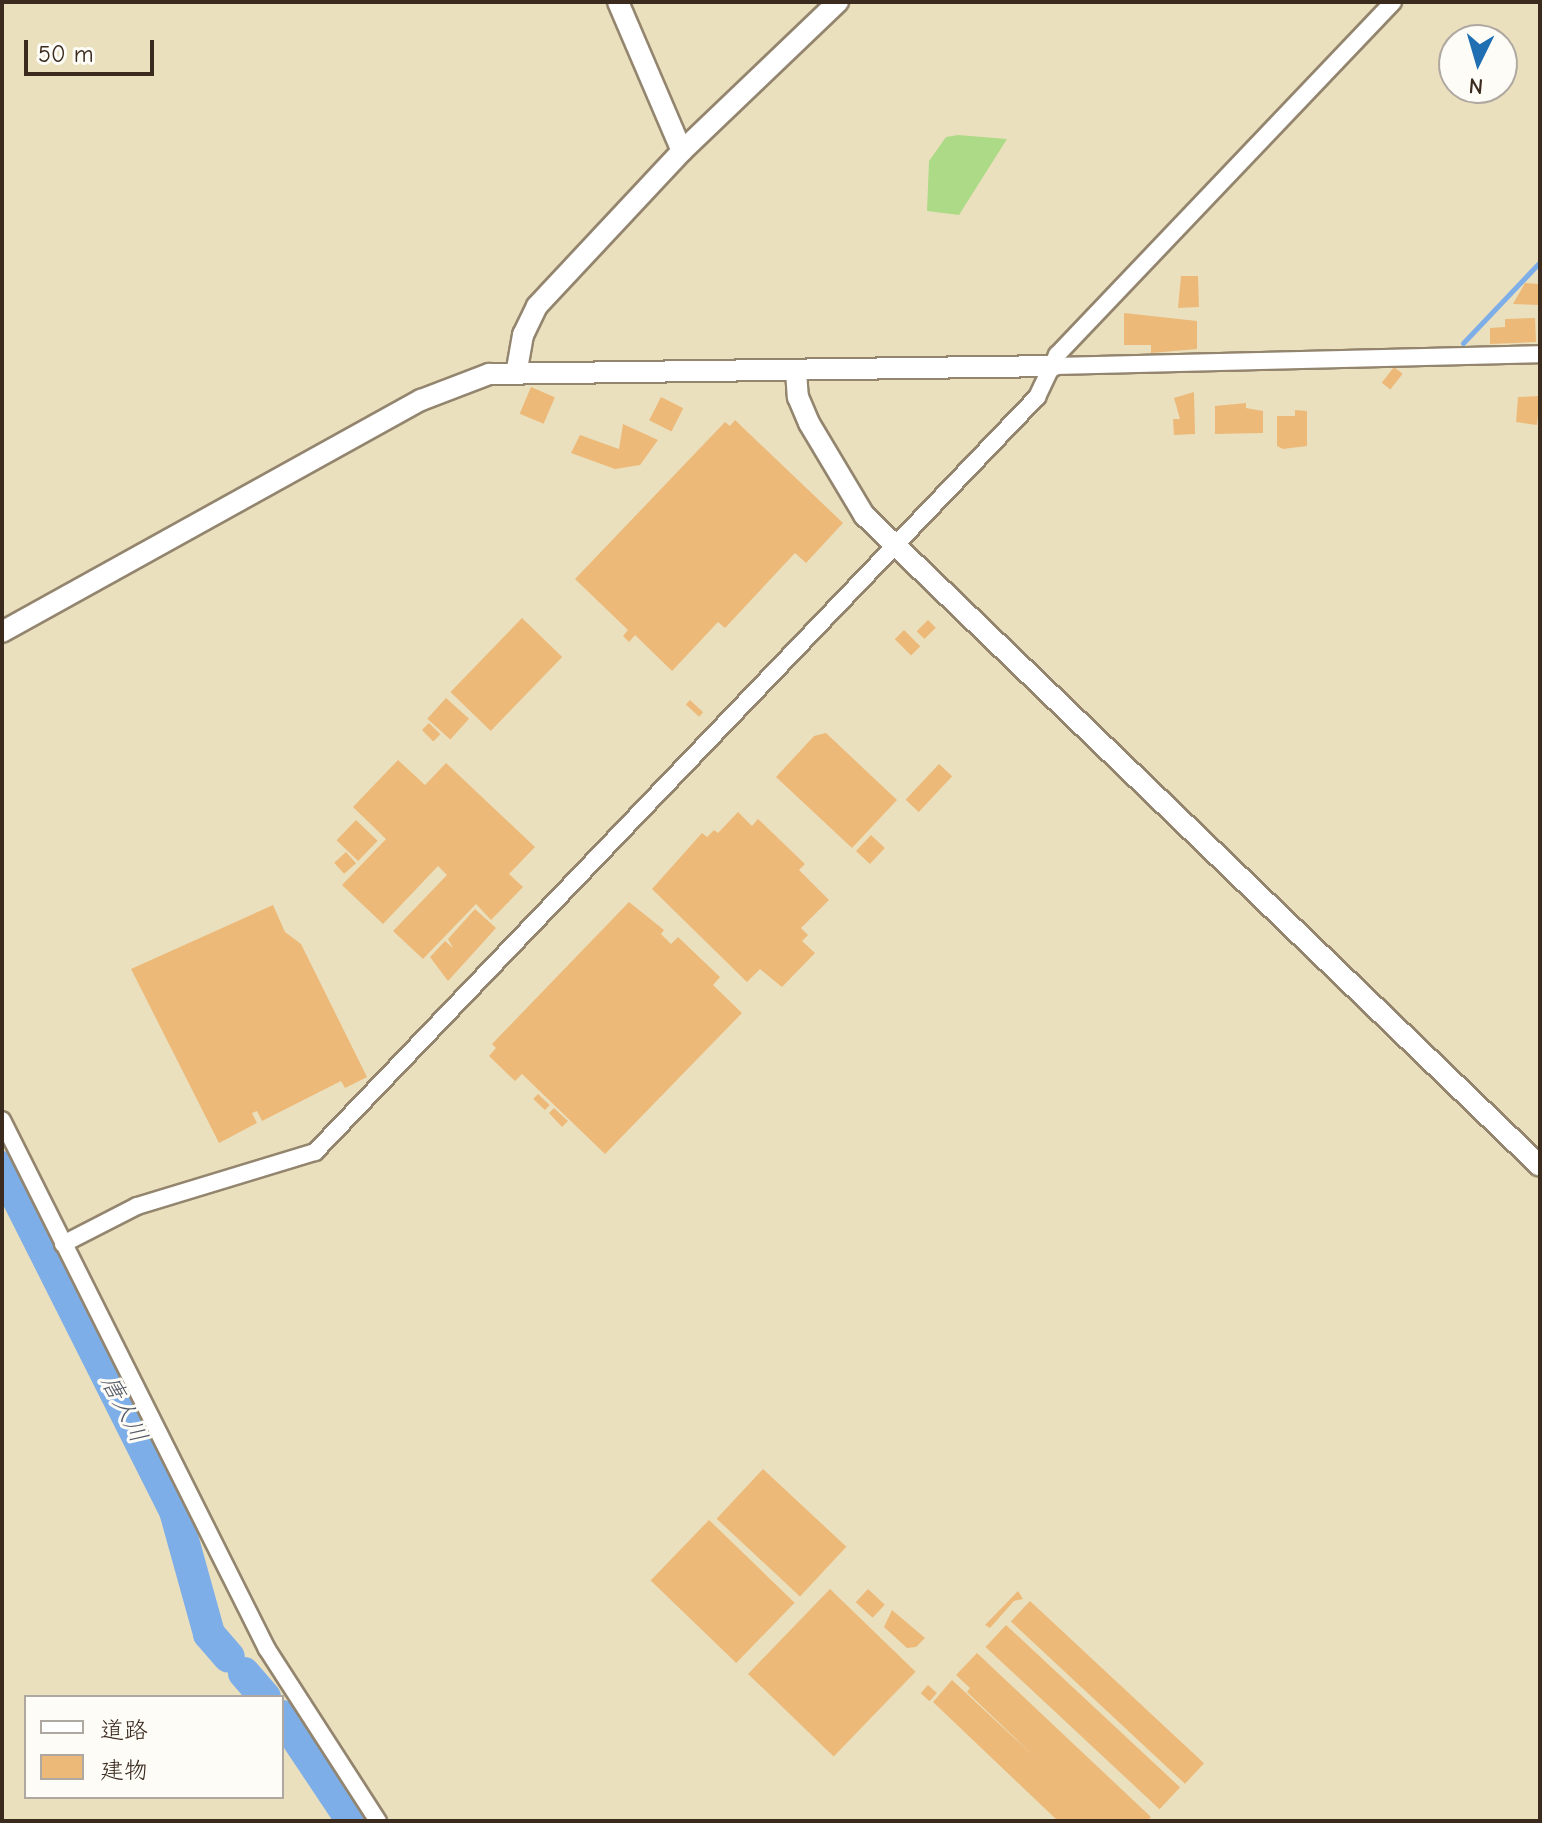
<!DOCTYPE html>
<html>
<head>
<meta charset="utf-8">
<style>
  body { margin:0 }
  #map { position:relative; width:1542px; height:1823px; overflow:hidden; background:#ebe0be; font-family:"Comic Neue","Klee One",sans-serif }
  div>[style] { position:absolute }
  .green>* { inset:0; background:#adda87 }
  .stream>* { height:5px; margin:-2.5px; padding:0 2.5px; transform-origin:2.5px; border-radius:2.5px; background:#7daee8 }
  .river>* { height:32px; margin:-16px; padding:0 16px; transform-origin:16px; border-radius:16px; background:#7daee8 }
  .building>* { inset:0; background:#ecb979; transform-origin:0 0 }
  .roads { filter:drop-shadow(2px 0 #93856e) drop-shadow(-2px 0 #93856e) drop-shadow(0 2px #93856e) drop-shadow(0 -2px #93856e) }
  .minor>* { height:16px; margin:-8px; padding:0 8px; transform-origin:8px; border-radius:8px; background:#fff }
  .tertiary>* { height:20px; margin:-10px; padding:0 10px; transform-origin:10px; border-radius:10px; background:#fff }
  span { translate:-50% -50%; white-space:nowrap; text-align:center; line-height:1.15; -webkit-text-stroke:6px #fdfcf7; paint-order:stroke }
  .water-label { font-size:24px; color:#525865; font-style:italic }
  .frame { position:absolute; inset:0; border:4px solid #3b2a1e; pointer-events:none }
  .legend { position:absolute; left:24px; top:1695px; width:260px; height:104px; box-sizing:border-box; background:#fdfcf7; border:2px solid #afa8a0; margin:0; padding:10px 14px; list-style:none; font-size:24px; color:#3b2a1e }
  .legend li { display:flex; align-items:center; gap:16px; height:40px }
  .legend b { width:40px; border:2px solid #afa8a0 }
  .north { position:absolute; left:1438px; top:24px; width:80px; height:80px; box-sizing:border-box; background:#fdfcf7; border:2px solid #afa8a0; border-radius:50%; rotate:185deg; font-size:22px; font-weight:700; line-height:32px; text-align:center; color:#3b2a1e }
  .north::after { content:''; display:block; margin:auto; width:28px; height:36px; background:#1f6fb2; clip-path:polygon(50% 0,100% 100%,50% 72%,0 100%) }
  .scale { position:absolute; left:24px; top:40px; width:130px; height:36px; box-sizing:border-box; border:4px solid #3b2a1e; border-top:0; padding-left:10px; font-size:24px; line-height:28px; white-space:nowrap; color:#3b2a1e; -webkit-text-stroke:6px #fdfcf7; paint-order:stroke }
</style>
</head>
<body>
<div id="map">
  <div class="green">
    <i style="clip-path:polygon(958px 135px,1007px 139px,959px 215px,927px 211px,929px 161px,946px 137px)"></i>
  </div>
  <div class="stream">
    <i style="left:1463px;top:343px;width:112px;rotate:-46.5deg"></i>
  </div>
  <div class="river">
    <i style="left:2px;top:1167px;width:385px;rotate:63.3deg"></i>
    <i style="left:175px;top:1511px;width:128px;rotate:74.5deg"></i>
    <i style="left:209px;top:1634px;width:30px;rotate:49deg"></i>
    <i style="left:244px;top:1673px;width:32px;rotate:49deg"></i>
    <i style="left:282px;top:1716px;width:126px;rotate:56.3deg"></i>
  </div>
  <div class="building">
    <i style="clip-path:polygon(1181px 276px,1198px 276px,1199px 307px,1178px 308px)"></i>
    <i style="clip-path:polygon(1525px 283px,1540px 284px,1540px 305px,1513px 304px)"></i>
    <i style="clip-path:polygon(1124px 313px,1197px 321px,1197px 349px,1151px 353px,1151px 345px,1124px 345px)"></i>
    <i style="clip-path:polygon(1535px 318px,1536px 342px,1490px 344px,1490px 328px,1505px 327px,1505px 319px)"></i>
    <i style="left:1394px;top:367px;width:11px;height:20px;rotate:38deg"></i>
    <i style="left:531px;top:387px;width:26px;height:29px;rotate:23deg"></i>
    <i style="clip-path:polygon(1194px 392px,1195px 434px,1174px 435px,1173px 419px,1180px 419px,1174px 398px)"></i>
    <i style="clip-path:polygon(1540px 396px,1537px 425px,1516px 422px,1518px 397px)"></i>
    <i style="left:661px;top:397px;width:25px;height:26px;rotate:27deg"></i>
    <i style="clip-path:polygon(1246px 403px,1246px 408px,1263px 411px,1263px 433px,1215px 434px,1215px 406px)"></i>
    <i style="clip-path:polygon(1295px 410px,1307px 411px,1307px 446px,1283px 449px,1277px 446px,1277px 416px,1295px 416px)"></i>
    <i style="clip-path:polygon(735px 420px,843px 523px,806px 563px,795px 553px,725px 628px,718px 622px,672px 671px,635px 635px,629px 642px,623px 636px,628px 630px,575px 579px,725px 422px,730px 426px)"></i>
    <i style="clip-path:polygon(623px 424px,658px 440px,640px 465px,615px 469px,571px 453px,580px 435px,619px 449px)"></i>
    <i style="left:522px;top:618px;width:56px;height:103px;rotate:44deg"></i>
    <i style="left:928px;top:620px;width:11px;height:16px;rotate:45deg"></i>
    <i style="left:904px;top:630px;width:23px;height:13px;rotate:45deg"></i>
    <i style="left:446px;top:698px;width:31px;height:28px;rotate:42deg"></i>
    <i style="left:690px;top:700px;width:18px;height:6px;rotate:43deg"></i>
    <i style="left:429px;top:723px;width:16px;height:10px;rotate:45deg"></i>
    <i style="clip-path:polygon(826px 733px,897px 800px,852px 848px,776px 777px,814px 736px)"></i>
    <i style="clip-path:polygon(398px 760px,425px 785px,446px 763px,535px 847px,509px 874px,523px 887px,491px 920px,476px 904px,423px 959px,393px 931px,447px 875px,438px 866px,383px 924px,342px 885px,386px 839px,353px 807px)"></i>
    <i style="left:939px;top:764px;width:18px;height:49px;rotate:43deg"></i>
    <i style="clip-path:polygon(738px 812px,752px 826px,758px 819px,805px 864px,799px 870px,829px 900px,801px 928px,808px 935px,802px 941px,815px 953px,782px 987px,760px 969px,747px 982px,652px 889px,702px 833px,707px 837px,714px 830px,718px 833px)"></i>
    <i style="left:356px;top:820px;width:30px;height:28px;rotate:44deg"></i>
    <i style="left:871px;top:835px;width:19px;height:22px;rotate:43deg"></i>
    <i style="left:346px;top:852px;width:15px;height:16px;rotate:48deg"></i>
    <i style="clip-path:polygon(629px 902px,664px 930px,661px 934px,671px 944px,678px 937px,720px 977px,713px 985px,742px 1013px,605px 1154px,522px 1074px,515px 1081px,489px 1056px,496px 1048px,492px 1044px)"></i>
    <i style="clip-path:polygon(273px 905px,285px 932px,301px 944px,367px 1077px,345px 1088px,341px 1081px,262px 1121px,257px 1111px,252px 1113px,257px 1123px,219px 1143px,131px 969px)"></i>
    <i style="clip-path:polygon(475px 909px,496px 928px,448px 981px,430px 957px,445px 941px,453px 948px,448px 939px)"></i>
    <i style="left:538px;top:1094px;width:16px;height:7px;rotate:43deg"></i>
    <i style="clip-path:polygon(554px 1108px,568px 1121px,562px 1127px,549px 1113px)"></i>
    <i style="left:763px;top:1469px;width:114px;height:68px;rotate:43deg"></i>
    <i style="left:709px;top:1520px;width:119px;height:84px;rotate:44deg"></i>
    <i style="left:830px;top:1589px;width:119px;height:118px;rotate:44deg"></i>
    <i style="left:868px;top:1589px;width:23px;height:18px;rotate:43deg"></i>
    <i style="clip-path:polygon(1018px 1591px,1023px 1599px,1014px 1601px,990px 1628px,985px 1625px)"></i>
    <i style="left:1030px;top:1601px;width:238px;height:28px;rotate:43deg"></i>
    <i style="clip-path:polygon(892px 1610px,925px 1638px,916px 1647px,907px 1648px,884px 1627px)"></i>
    <i style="left:1006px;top:1625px;width:238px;height:30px;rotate:43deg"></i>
    <i style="clip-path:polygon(977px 1653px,1151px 1817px,1147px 1821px,1058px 1821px,933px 1702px,952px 1680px,1038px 1760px,967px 1692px,970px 1688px,956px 1675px)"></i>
    <i style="left:928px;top:1685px;width:12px;height:11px;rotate:42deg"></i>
  </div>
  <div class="roads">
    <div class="minor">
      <i style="left:1053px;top:366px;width:487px;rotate:-1.4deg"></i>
      <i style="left:2px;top:1120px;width:592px;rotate:63.39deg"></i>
      <i style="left:267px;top:1649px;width:205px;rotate:57.2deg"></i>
      <i style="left:63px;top:1244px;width:83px;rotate:-27.2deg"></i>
      <i style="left:137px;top:1206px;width:186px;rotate:-16.9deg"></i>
      <i style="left:315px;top:1152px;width:1045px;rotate:-46.28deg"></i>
      <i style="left:1037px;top:397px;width:47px;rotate:-64.5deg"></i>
      <i style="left:1057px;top:355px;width:487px;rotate:-46.4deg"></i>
    </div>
    <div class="tertiary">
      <i style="left:618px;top:2px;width:162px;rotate:66.8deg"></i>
      <i style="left:517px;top:369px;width:35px;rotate:-80deg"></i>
      <i style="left:523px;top:335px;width:32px;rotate:-64deg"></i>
      <i style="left:537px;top:306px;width:212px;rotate:-46.9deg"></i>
      <i style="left:682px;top:151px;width:216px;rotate:-43.7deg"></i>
      <i style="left:796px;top:371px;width:26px;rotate:86deg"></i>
      <i style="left:798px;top:397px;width:28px;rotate:67deg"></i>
      <i style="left:809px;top:423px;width:107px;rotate:59.1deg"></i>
      <i style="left:864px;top:515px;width:938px;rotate:43.92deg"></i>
      <i style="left:2px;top:632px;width:479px;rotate:-29deg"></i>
      <i style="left:421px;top:400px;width:73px;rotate:-20.9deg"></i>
      <i style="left:489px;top:374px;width:564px;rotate:-0.81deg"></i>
    </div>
  </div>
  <div class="water-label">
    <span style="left:124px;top:1409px;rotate:63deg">唐人川</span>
  </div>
  <div class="frame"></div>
  <ul class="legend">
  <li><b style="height:10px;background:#fff"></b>道路</li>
  <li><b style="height:22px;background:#ecb979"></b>建物</li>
  </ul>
  <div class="north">N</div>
  <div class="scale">50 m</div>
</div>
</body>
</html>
